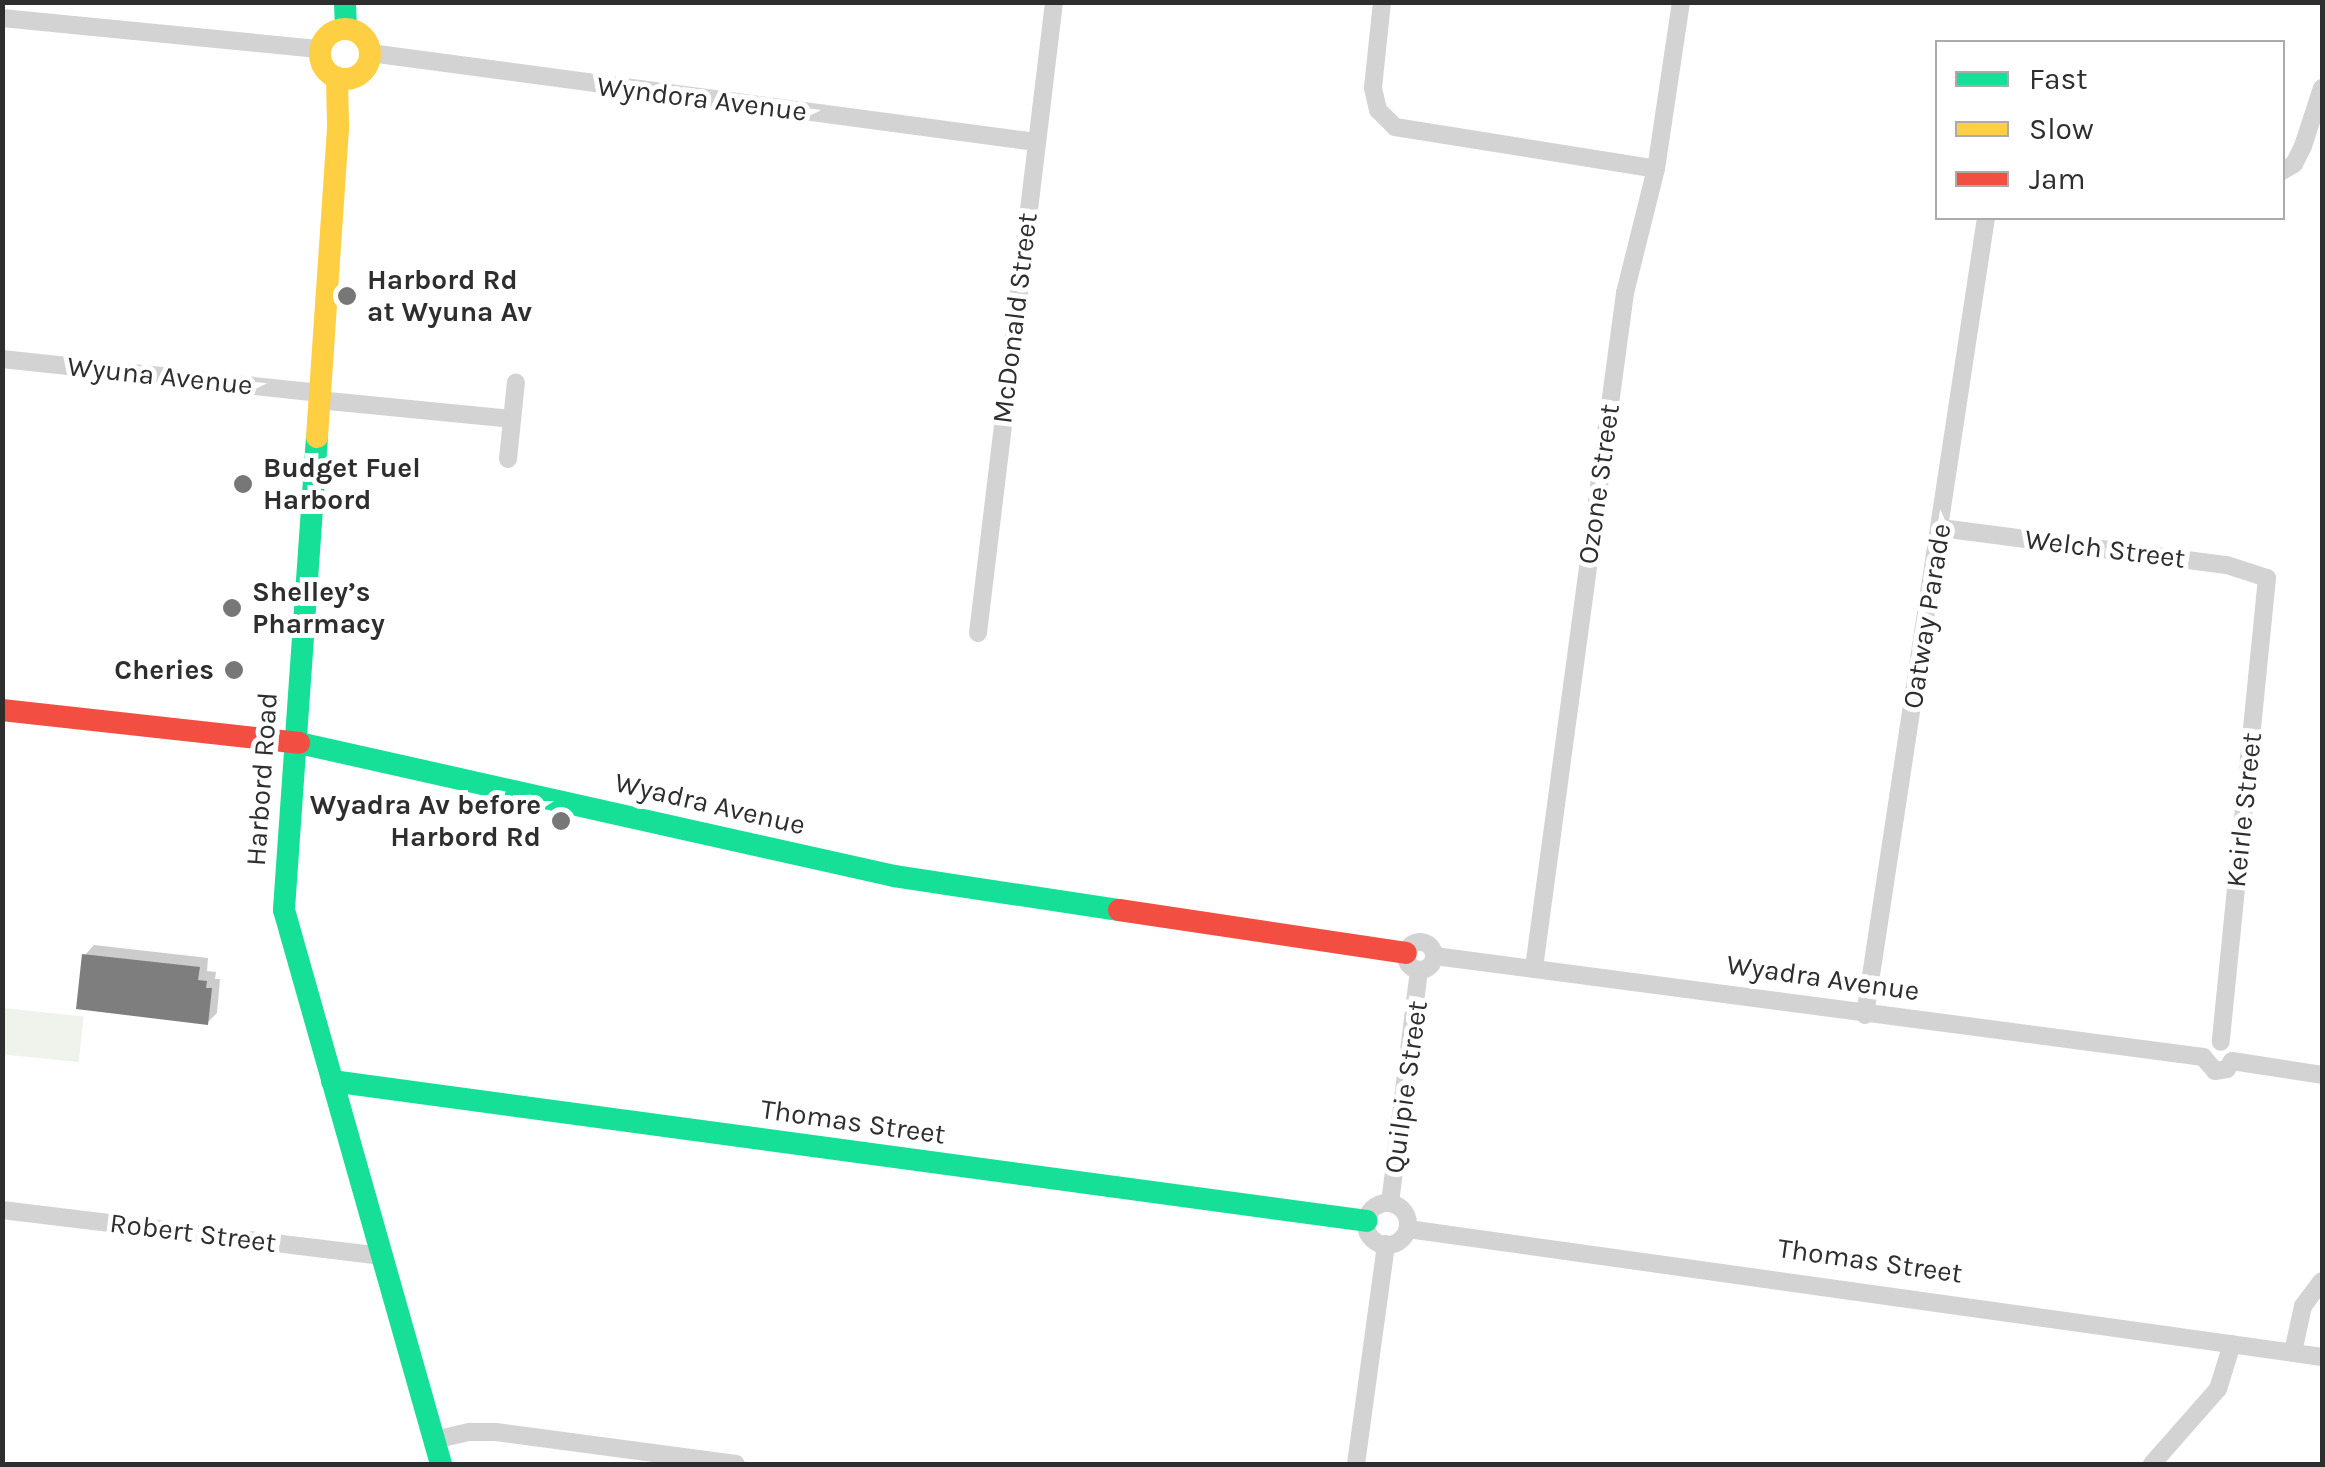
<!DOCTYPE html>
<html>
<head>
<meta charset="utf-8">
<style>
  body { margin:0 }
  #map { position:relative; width:2325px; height:1467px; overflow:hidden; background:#fff; font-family:Karla,sans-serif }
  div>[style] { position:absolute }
  .green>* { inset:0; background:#f0f3ec; transform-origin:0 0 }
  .shadow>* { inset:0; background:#0003 }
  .building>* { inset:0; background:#7e7e7e }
  .street>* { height:18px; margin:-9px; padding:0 9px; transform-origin:9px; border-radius:9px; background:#d3d3d3 }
  .street>.ring { margin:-9px; padding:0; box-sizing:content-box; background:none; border:18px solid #d3d3d3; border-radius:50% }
  .fast>* { height:22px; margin:-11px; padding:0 11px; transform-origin:11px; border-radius:11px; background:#16e098 }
  .slow>* { height:22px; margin:-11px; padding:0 11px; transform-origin:11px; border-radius:11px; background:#ffcf43 }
  .slow>.ring { margin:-11px; padding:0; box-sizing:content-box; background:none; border:22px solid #ffcf43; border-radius:50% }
  .jam>* { height:22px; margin:-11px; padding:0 11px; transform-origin:11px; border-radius:11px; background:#f24e42 }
  .dots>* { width:28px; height:28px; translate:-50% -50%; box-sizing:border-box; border:5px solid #fff; border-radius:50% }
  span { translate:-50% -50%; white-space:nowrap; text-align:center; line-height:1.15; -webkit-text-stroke:10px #fff; paint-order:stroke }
  .street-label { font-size:28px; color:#2e2e2e }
  .poi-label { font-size:28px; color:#2e2e2e; font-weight:700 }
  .left { translate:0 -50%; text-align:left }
  .right { translate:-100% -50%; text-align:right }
  .frame { position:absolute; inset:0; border:5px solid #2e2e2e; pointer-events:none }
  .legend { position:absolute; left:1935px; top:40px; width:350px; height:180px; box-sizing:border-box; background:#fff; border:2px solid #ababab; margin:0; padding:12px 18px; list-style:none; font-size:30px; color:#2e2e2e }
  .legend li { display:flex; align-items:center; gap:20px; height:50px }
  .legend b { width:50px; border:2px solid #ababab }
</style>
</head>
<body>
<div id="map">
  <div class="green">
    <i style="left:3px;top:1008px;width:81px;height:46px;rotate:6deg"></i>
  </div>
  <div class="shadow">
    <i style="clip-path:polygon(94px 945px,208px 958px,207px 971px,216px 972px,215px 979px,220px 979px,217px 1013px,207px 1023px,85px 955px)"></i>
  </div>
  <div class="building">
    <i style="clip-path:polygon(82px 954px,200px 967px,198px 980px,207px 981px,206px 988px,212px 988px,208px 1025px,76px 1009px)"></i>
  </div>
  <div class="street">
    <i style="left:1382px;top:2px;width:86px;rotate:96deg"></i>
    <i style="left:1373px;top:88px;width:23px;rotate:77deg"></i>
    <i style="left:1378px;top:110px;width:24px;rotate:45deg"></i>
    <i style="left:1395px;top:127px;width:264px;rotate:9.1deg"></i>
    <i style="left:2px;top:18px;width:320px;rotate:5.6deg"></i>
    <i style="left:370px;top:53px;width:672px;rotate:7.61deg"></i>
    <i style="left:2282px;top:171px;width:14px;rotate:-30deg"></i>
    <i style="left:2294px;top:164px;width:20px;rotate:-63deg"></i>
    <i style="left:2303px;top:146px;width:61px;rotate:-71.9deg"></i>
    <i style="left:2px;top:359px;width:318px;rotate:6.1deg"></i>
    <i style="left:318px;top:400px;width:195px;rotate:5.6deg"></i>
    <i style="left:508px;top:459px;width:77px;rotate:-84.1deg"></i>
    <i style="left:1941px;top:528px;width:288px;rotate:7.4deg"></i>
    <i style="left:2227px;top:565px;width:42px;rotate:18deg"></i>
    <i style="left:2267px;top:578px;width:466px;rotate:95.7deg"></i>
    <i style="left:978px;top:633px;width:636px;rotate:-83.13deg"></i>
    <i class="ring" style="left:1406px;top:942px;width:10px;height:10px"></i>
    <i style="left:1435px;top:956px;width:775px;rotate:7.49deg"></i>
    <i style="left:1534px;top:968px;width:681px;rotate:-82.32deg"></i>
    <i style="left:1625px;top:293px;width:128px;rotate:-76deg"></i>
    <i style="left:1656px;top:169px;width:169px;rotate:-81.5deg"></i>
    <i style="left:1865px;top:1015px;width:806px;rotate:-81.37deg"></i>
    <i style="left:2203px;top:1057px;width:18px;rotate:49deg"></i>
    <i style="left:2215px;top:1071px;width:12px;rotate:-9deg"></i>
    <i style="left:2227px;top:1069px;width:9px;rotate:-58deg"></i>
    <i style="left:2232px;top:1061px;width:91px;rotate:8.8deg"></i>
    <i style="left:1390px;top:1203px;width:235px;rotate:-82.9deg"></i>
    <i class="ring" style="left:1366px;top:1203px;width:24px;height:24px"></i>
    <i style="left:2px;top:1210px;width:385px;rotate:6.9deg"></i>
    <i style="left:1408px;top:1229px;width:923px;rotate:7.97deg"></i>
    <i style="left:2293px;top:1352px;width:47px;rotate:-77.7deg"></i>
    <i style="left:2303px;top:1306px;width:31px;rotate:-53deg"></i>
    <i style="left:434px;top:1440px;width:37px;rotate:-13deg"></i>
    <i style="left:470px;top:1432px;width:26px"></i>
    <i style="left:496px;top:1432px;width:242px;rotate:7.6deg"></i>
    <i style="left:1356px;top:1464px;width:222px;rotate:-82.2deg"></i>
    <i style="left:2152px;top:1464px;width:100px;rotate:-48.7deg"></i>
    <i style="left:2218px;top:1389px;width:47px;rotate:-72.7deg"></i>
  </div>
  <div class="fast">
    <i style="left:345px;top:2px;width:27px;rotate:88deg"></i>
    <i style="left:317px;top:437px;width:474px;rotate:94deg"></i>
    <i style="left:284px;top:910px;width:576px;rotate:74.18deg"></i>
    <i style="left:299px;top:743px;width:610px;rotate:12.6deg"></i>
    <i style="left:894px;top:876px;width:228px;rotate:8.6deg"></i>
    <i style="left:332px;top:1081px;width:1044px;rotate:7.7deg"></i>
  </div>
  <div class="slow">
    <i class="ring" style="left:320px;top:29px;width:28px;height:28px"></i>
    <i style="left:317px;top:437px;width:313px;rotate:-86.1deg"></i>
    <i style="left:338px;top:125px;width:47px;rotate:-91.2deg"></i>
  </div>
  <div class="jam">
    <i style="left:2px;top:710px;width:299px;rotate:6.3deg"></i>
    <i style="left:1119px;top:910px;width:290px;rotate:8.5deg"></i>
  </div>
  <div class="dots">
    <i style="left:347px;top:296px;background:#777"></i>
    <i style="left:243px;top:484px;background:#777"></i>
    <i style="left:232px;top:608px;background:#777"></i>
    <i style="left:234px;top:670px;background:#777"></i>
    <i style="left:561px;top:821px;background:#777"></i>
  </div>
  <div class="street-label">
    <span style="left:702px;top:99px;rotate:7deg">Wyndora Avenue</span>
    <span style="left:1015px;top:318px;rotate:-83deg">McDonald Street</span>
    <span style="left:160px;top:376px;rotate:6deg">Wyuna Avenue</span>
    <span style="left:1599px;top:484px;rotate:-82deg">Ozone Street</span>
    <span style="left:2105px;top:549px;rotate:7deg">Welch Street</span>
    <span style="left:1927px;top:616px;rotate:-81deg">Oatway Parade</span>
    <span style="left:262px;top:779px;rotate:-86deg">Harbord Road</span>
    <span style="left:710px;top:804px;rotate:13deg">Wyadra Avenue</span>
    <span style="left:2244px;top:810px;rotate:-84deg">Keirle Street</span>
    <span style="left:1823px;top:978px;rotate:8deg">Wyadra Avenue</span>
    <span style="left:1406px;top:1087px;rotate:-82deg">Quilpie Street</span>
    <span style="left:853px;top:1122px;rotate:8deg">Thomas Street</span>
    <span style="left:193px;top:1233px;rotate:7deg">Robert Street</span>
    <span style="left:1870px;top:1261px;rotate:8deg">Thomas Street</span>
  </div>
  <div class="poi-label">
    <span class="left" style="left:367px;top:296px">Harbord Rd<br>at Wyuna Av</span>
    <span class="left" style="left:263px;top:484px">Budget Fuel<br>Harbord</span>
    <span class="left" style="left:252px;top:608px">Shelley’s<br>Pharmacy</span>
    <span class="right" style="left:214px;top:670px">Cheries</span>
    <span class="right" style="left:541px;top:821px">Wyadra Av before<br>Harbord Rd</span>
  </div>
  <div class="frame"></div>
  <ul class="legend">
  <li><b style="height:12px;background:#16e098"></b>Fast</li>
  <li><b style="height:12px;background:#ffcf43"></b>Slow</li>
  <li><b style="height:12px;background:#f24e42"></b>Jam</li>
  </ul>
</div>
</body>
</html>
